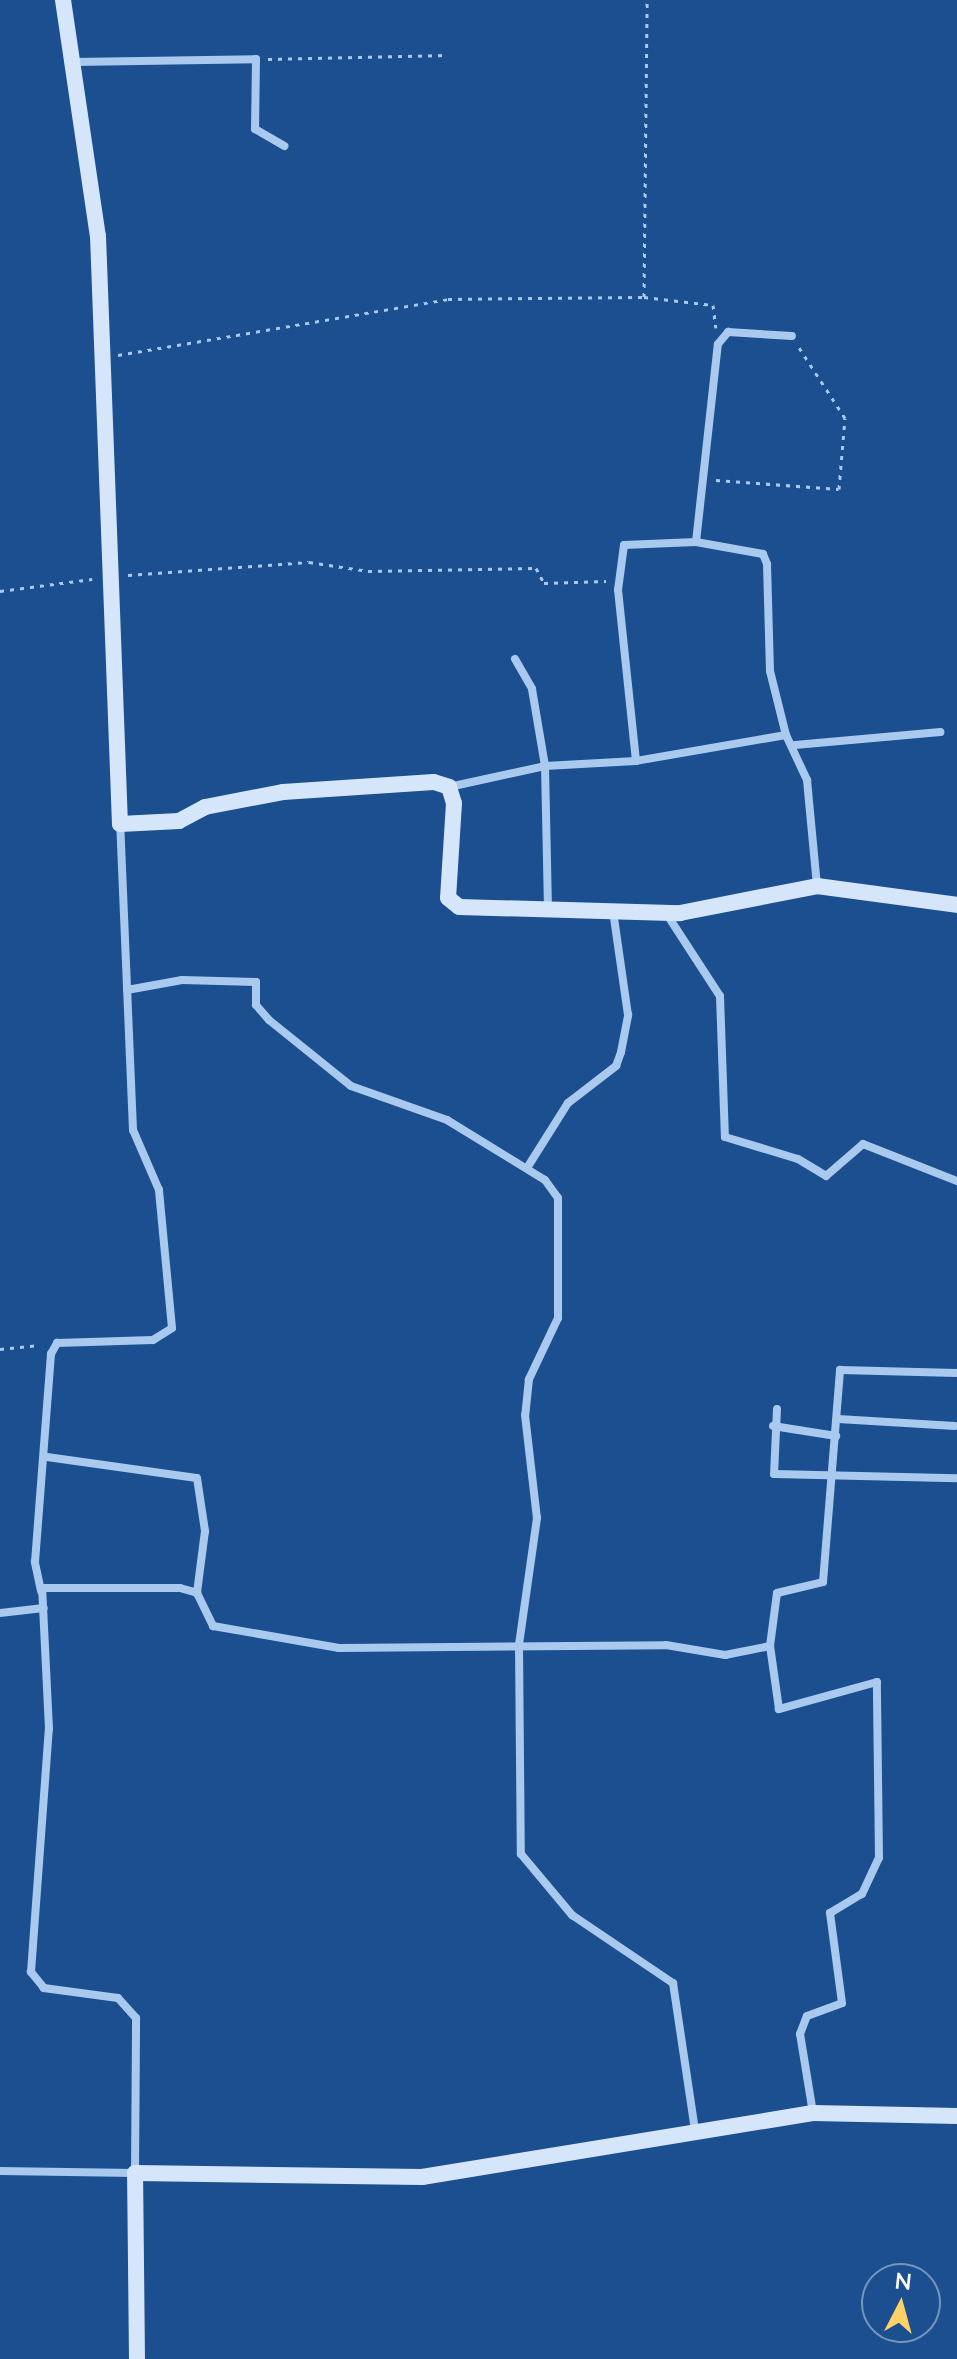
<!DOCTYPE html>
<html>
<head>
<meta charset="utf-8">
<style>
  body { margin:0 }
  #map { position:relative; width:957px; height:2359px; overflow:hidden; background:#1b4f8f; font-family:Lato,sans-serif }
  div>[style] { position:absolute }
  .path>* { height:3px; margin-top:-1.5px; transform-origin:0; background:repeating-linear-gradient(90deg,#a9c9ee 0 4px,transparent 0 10px) }
  .street>* { height:8px; margin:-4px; padding:0 4px; transform-origin:4px; border-radius:4px; background:#a9c9ee }
  .secondary>* { height:16px; margin:-8px; padding:0 8px; transform-origin:8px; border-radius:8px; background:#d6e6fa }
  span { translate:-50% -50%; white-space:nowrap; text-align:center; line-height:1.15; -webkit-text-stroke:7px #1b4f8f; paint-order:stroke }
  .north { position:absolute; left:861px; top:2263px; width:80px; height:80px; box-sizing:border-box; background:#1b4f8f; border:2px solid #7695bc; border-radius:50%; rotate:6deg; font-size:22px; font-weight:700; line-height:32px; text-align:center; color:#fff }
  .north::after { content:''; display:block; margin:auto; width:28px; height:36px; background:#ffd166; clip-path:polygon(50% 0,100% 100%,50% 72%,0 100%) }
</style>
</head>
<body>
<div id="map">
  <div class="path">
    <i style="left:268px;top:59px;width:180px;rotate:-1.3deg"></i>
    <i style="left:644px;top:297px;width:69px;rotate:6.6deg"></i>
    <i style="left:713px;top:305px;width:23px;rotate:83deg"></i>
    <i style="left:118px;top:355px;width:335px;rotate:-9.6deg"></i>
    <i style="left:448px;top:299px;width:196px;rotate:-0.6deg"></i>
    <i style="left:644px;top:297px;width:297px;rotate:-89.4deg"></i>
    <i style="left:716px;top:480px;width:123px;rotate:4.2deg"></i>
    <i style="left:839px;top:489px;width:71px;rotate:-85.2deg"></i>
    <i style="left:845px;top:418px;width:86px;rotate:-123.1deg"></i>
    <i style="left:128px;top:575px;width:181px;rotate:-4.1deg"></i>
    <i style="left:309px;top:562px;width:60px;rotate:8.7deg"></i>
    <i style="left:368px;top:571px;width:168px;rotate:-1deg"></i>
    <i style="left:536px;top:568px;width:17px;rotate:62deg"></i>
    <i style="left:544px;top:583px;width:62px;rotate:-1.8deg"></i>
    <i style="left:0;top:591px;width:93px;rotate:-7.4deg"></i>
    <i style="left:0;top:1349px;width:40px;rotate:-5.7deg"></i>
  </div>
  <div class="street">
    <i style="left:73px;top:62px;width:183px;rotate:-0.9deg"></i>
    <i style="left:256px;top:59px;width:70px;rotate:90.8deg"></i>
    <i style="left:255px;top:129px;width:34px;rotate:30deg"></i>
    <i style="left:696px;top:542px;width:68px;rotate:10.2deg"></i>
    <i style="left:763px;top:554px;width:11px;rotate:68deg"></i>
    <i style="left:767px;top:564px;width:107px;rotate:88.4deg"></i>
    <i style="left:770px;top:671px;width:66px;rotate:76deg"></i>
    <i style="left:786px;top:735px;width:50px;rotate:65deg"></i>
    <i style="left:807px;top:780px;width:105px;rotate:84.6deg"></i>
    <i style="left:515px;top:659px;width:34px;rotate:60deg"></i>
    <i style="left:532px;top:689px;width:78px;rotate:80.4deg"></i>
    <i style="left:545px;top:766px;width:141px;rotate:88.8deg"></i>
    <i style="left:786px;top:735px;width:152px;rotate:170.2deg"></i>
    <i style="left:636px;top:761px;width:172px;rotate:-96deg"></i>
    <i style="left:618px;top:590px;width:45px;rotate:-82.4deg"></i>
    <i style="left:624px;top:545px;width:72px;rotate:-2.4deg"></i>
    <i style="left:696px;top:542px;width:199px;rotate:-83.7deg"></i>
    <i style="left:718px;top:344px;width:16px;rotate:-50deg"></i>
    <i style="left:728px;top:332px;width:64px;rotate:3.6deg"></i>
    <i style="left:795px;top:745px;width:146px;rotate:-5.1deg"></i>
    <i style="left:449px;top:787px;width:98px;rotate:-12.3deg"></i>
    <i style="left:545px;top:766px;width:91px;rotate:-3.1deg"></i>
    <i style="left:666px;top:913px;width:99px;rotate:57deg"></i>
    <i style="left:720px;top:996px;width:141px;rotate:88deg"></i>
    <i style="left:725px;top:1137px;width:76px;rotate:16.8deg"></i>
    <i style="left:798px;top:1159px;width:33px;rotate:31deg"></i>
    <i style="left:826px;top:1176px;width:49px;rotate:-40.9deg"></i>
    <i style="left:863px;top:1144px;width:101px;rotate:21.5deg"></i>
    <i style="left:127px;top:990px;width:56px;rotate:-10.3deg"></i>
    <i style="left:182px;top:980px;width:74px;rotate:1.5deg"></i>
    <i style="left:256px;top:982px;width:23px;rotate:90deg"></i>
    <i style="left:256px;top:1005px;width:20px;rotate:49deg"></i>
    <i style="left:269px;top:1020px;width:105px;rotate:38.8deg"></i>
    <i style="left:351px;top:1086px;width:102px;rotate:19.5deg"></i>
    <i style="left:447px;top:1120px;width:115px;rotate:31.5deg"></i>
    <i style="left:545px;top:1180px;width:22px;rotate:54deg"></i>
    <i style="left:558px;top:1198px;width:120px;rotate:90deg"></i>
    <i style="left:558px;top:1318px;width:68px;rotate:115.4deg"></i>
    <i style="left:529px;top:1379px;width:36px;rotate:96deg"></i>
    <i style="left:525px;top:1415px;width:104px;rotate:83.4deg"></i>
    <i style="left:537px;top:1518px;width:128px;rotate:98.1deg"></i>
    <i style="left:519px;top:1645px;width:209px;rotate:89.5deg"></i>
    <i style="left:521px;top:1854px;width:80px;rotate:50.1deg"></i>
    <i style="left:572px;top:1915px;width:122px;rotate:34deg"></i>
    <i style="left:673px;top:1983px;width:150px;rotate:81.5deg"></i>
    <i style="left:527px;top:1168px;width:77px;rotate:-57.8deg"></i>
    <i style="left:568px;top:1103px;width:61px;rotate:-37.6deg"></i>
    <i style="left:616px;top:1066px;width:15px;rotate:-70deg"></i>
    <i style="left:621px;top:1052px;width:38px;rotate:-79deg"></i>
    <i style="left:628px;top:1015px;width:105px;rotate:-98.2deg"></i>
    <i style="left:777px;top:1409px;width:65px;rotate:92.6deg"></i>
    <i style="left:774px;top:1474px;width:183px;rotate:1.3deg"></i>
    <i style="left:838px;top:1419px;width:117px;rotate:3.4deg"></i>
    <i style="left:773px;top:1426px;width:64px;rotate:9deg"></i>
    <i style="left:47px;top:1457px;width:151px;rotate:8deg"></i>
    <i style="left:197px;top:1478px;width:54px;rotate:81.4deg"></i>
    <i style="left:205px;top:1531px;width:63px;rotate:97.4deg"></i>
    <i style="left:41px;top:1591px;width:30px;rotate:-102deg"></i>
    <i style="left:35px;top:1562px;width:209px;rotate:-85.6deg"></i>
    <i style="left:51px;top:1354px;width:13px;rotate:-61deg"></i>
    <i style="left:57px;top:1343px;width:96px;rotate:-1.8deg"></i>
    <i style="left:153px;top:1340px;width:22px;rotate:-32deg"></i>
    <i style="left:172px;top:1328px;width:139px;rotate:-95.4deg"></i>
    <i style="left:159px;top:1190px;width:65px;rotate:-113.4deg"></i>
    <i style="left:133px;top:1130px;width:306px;rotate:-92.4deg"></i>
    <i style="left:0;top:1613px;width:44px;rotate:-6.5deg"></i>
    <i style="left:813px;top:2113px;width:80px;rotate:-99.3deg"></i>
    <i style="left:800px;top:2034px;width:19px;rotate:-69deg"></i>
    <i style="left:807px;top:2016px;width:37px;rotate:-20deg"></i>
    <i style="left:842px;top:2003px;width:91px;rotate:-97.6deg"></i>
    <i style="left:830px;top:1913px;width:37px;rotate:-31deg"></i>
    <i style="left:862px;top:1894px;width:40px;rotate:-65deg"></i>
    <i style="left:879px;top:1858px;width:176px;rotate:-90.7deg"></i>
    <i style="left:877px;top:1682px;width:102px;rotate:164.6deg"></i>
    <i style="left:779px;top:1709px;width:64px;rotate:-98.1deg"></i>
    <i style="left:770px;top:1646px;width:53px;rotate:-82.5deg"></i>
    <i style="left:777px;top:1593px;width:47px;rotate:-13.4deg"></i>
    <i style="left:823px;top:1582px;width:213px;rotate:-85.4deg"></i>
    <i style="left:840px;top:1370px;width:117px;rotate:1.5deg"></i>
    <i style="left:0;top:2171px;width:135px;rotate:0.8deg"></i>
    <i style="left:135px;top:2173px;width:155px;rotate:-89.6deg"></i>
    <i style="left:136px;top:2018px;width:27px;rotate:-132deg"></i>
    <i style="left:118px;top:1998px;width:75px;rotate:-172.3deg"></i>
    <i style="left:44px;top:1988px;width:21px;rotate:-129deg"></i>
    <i style="left:31px;top:1972px;width:244px;rotate:-85.8deg"></i>
    <i style="left:49px;top:1729px;width:141px;rotate:-92.8deg"></i>
    <i style="left:42px;top:1588px;width:138px"></i>
    <i style="left:180px;top:1588px;width:18px;rotate:16deg"></i>
    <i style="left:197px;top:1593px;width:37px;rotate:64deg"></i>
    <i style="left:213px;top:1626px;width:128px;rotate:9.9deg"></i>
    <i style="left:339px;top:1648px;width:327px;rotate:-0.5deg"></i>
    <i style="left:666px;top:1645px;width:60px;rotate:9.6deg"></i>
    <i style="left:725px;top:1655px;width:46px;rotate:-11.3deg"></i>
  </div>
  <div class="secondary">
    <i style="left:63px;top:0;width:239px;rotate:81.6deg"></i>
    <i style="left:98px;top:236px;width:588px;rotate:87.86deg"></i>
    <i style="left:120px;top:824px;width:59px;rotate:-2.9deg"></i>
    <i style="left:179px;top:821px;width:30px;rotate:-28deg"></i>
    <i style="left:205px;top:807px;width:79px;rotate:-10.9deg"></i>
    <i style="left:283px;top:792px;width:151px;rotate:-3.8deg"></i>
    <i style="left:434px;top:782px;width:16px;rotate:18deg"></i>
    <i style="left:449px;top:787px;width:17px;rotate:73deg"></i>
    <i style="left:454px;top:803px;width:95px;rotate:93.6deg"></i>
    <i style="left:448px;top:898px;width:14px;rotate:39deg"></i>
    <i style="left:459px;top:907px;width:221px;rotate:1.6deg"></i>
    <i style="left:680px;top:913px;width:140px;rotate:-11.1deg"></i>
    <i style="left:817px;top:886px;width:141px;rotate:7.7deg"></i>
    <i style="left:137px;top:2359px;width:186px;rotate:-90.6deg"></i>
    <i style="left:135px;top:2173px;width:287px;rotate:0.8deg"></i>
    <i style="left:422px;top:2177px;width:396px;rotate:-9.3deg"></i>
    <i style="left:813px;top:2113px;width:144px;rotate:1.2deg"></i>
  </div>
  <div class="north">N</div>
</div>
</body>
</html>
